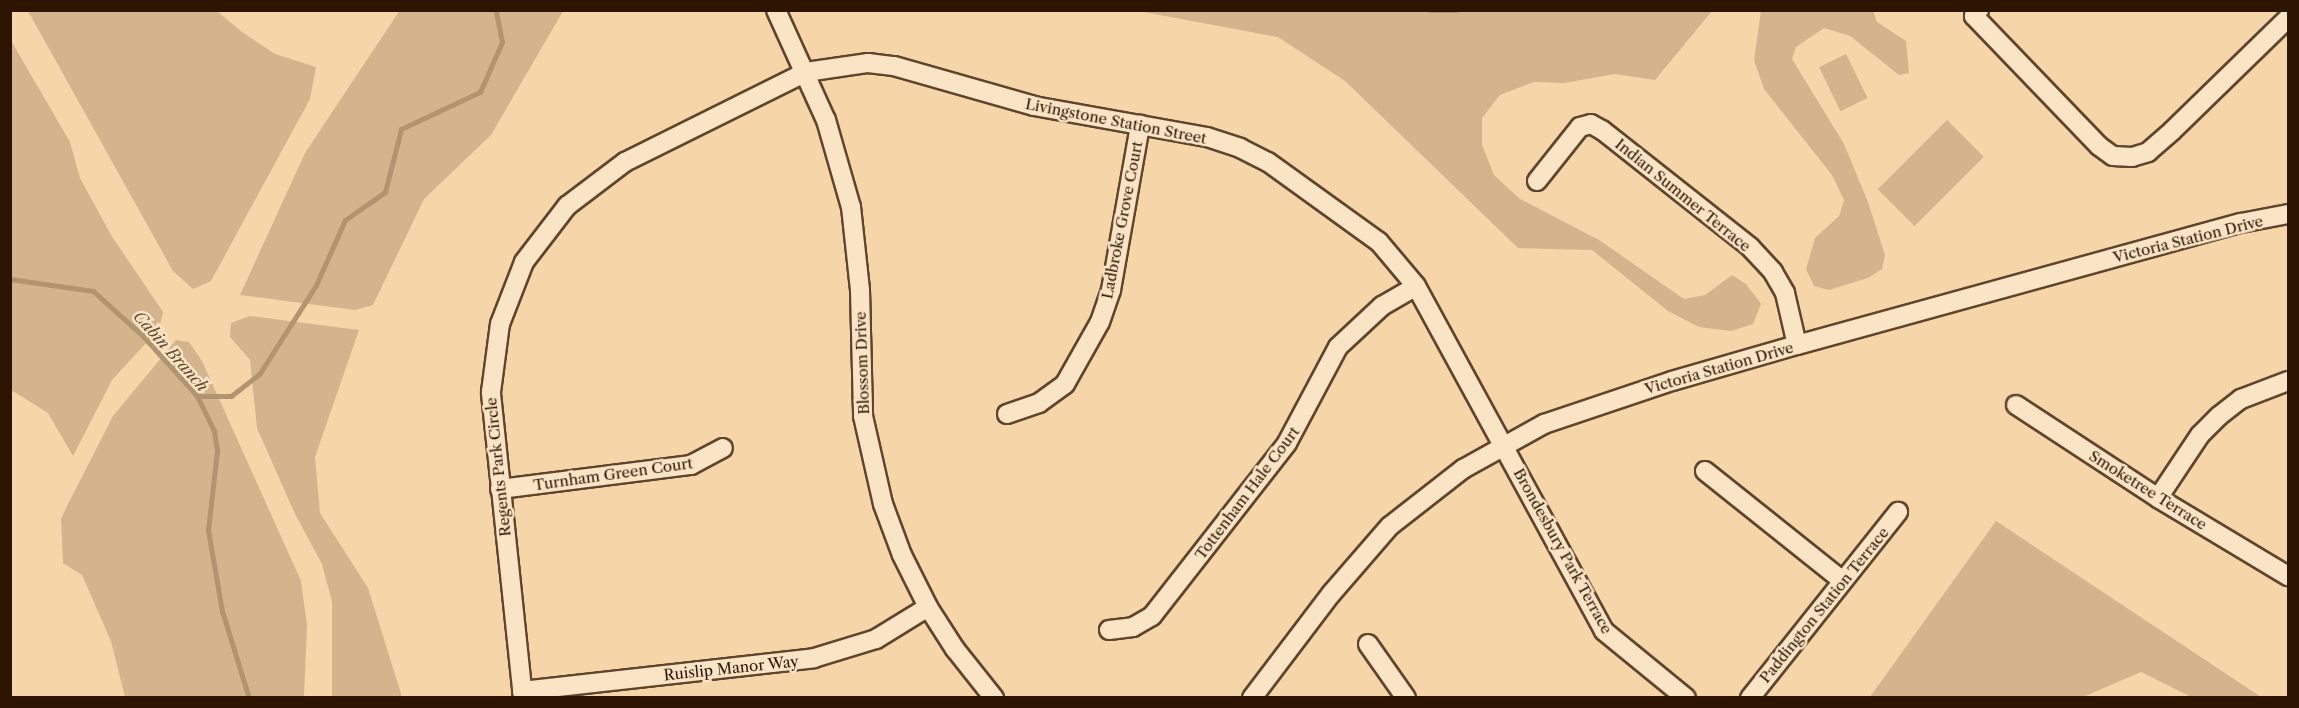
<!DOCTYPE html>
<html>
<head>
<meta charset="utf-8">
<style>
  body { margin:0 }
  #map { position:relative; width:2299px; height:708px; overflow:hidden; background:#f6d5a8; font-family:"Libre Caslon Text",serif }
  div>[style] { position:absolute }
  .green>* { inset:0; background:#d4b48c; transform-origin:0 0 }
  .stream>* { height:5px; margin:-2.5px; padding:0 2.5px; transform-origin:2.5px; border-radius:2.5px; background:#b29470 }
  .roads { filter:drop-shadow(2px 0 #60452c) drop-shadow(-2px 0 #60452c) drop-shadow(0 2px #60452c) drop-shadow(0 -2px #60452c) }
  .minor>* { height:18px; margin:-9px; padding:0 9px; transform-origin:9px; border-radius:9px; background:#f9e4c6 }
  span { translate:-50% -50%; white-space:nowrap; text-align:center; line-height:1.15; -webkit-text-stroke:5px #f9e4c6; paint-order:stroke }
  .street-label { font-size:15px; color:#2e1502 }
  .water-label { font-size:16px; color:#63482e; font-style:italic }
  .frame { position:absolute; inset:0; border:12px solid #2e1502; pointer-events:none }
</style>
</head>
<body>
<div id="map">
  <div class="green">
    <i style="clip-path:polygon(400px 10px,563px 11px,491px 135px,424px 199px,373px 305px,355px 310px,240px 295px,305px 153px)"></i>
    <i style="clip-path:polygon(28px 11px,217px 11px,242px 32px,275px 54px,316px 67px,310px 99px,211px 281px,193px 289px,173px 271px)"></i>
    <i style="clip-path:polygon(1138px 11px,1712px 11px,1655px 80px,1615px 74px,1564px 83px,1534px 82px,1500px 95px,1482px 118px,1482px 145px,1494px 175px,1520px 199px,1599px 240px,1684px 299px,1705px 295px,1732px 275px,1746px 284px,1761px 304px,1753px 324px,1731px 331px,1699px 327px,1668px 311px,1592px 250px,1518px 248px,1345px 81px,1278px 37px)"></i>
    <i style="clip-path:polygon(1761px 11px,1873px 11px,1877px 22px,1906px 41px,1909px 73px,1899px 75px,1850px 36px,1824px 28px,1796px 47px,1792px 59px,1844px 144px,1868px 202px,1885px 255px,1882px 269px,1868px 278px,1829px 290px,1814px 286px,1806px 269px,1815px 238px,1839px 216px,1844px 200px,1832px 175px,1764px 89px,1754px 60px)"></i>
    <i style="clip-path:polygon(10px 39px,70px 142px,80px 178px,111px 235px,163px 312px,159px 329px,112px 380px,73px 456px,48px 413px,11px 390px)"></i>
    <i style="left:1846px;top:54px;width:49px;height:30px;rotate:64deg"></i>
    <i style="left:1947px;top:120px;width:52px;height:98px;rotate:45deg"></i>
    <i style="clip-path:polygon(250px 316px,359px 330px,315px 457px,320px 513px,368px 588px,402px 697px,332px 697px,332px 602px,322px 564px,295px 514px,257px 428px,250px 360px,230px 337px,231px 323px)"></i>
    <i style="clip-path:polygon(176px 340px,189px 342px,202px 361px,301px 581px,307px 625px,304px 697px,125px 697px,111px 641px,82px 575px,63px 563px,61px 519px,66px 508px,113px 416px)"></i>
    <i style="clip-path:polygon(1996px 521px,2261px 697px,2191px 697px,2141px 672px,2083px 697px,1870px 697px)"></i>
  </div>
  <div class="stream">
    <i style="left:1430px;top:10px;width:26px"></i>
    <i style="left:10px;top:279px;width:84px;rotate:8.2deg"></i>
    <i style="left:93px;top:291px;width:67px;rotate:42deg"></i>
    <i style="left:143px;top:336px;width:81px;rotate:48deg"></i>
    <i style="left:197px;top:396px;width:39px;rotate:64deg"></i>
    <i style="left:214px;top:431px;width:20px;rotate:81deg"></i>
    <i style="left:217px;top:451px;width:80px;rotate:96.5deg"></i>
    <i style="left:208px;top:530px;width:82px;rotate:80.2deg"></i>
    <i style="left:222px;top:611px;width:91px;rotate:72.8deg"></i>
    <i style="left:197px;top:396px;width:34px"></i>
    <i style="left:231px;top:396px;width:37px;rotate:-38deg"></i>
    <i style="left:260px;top:373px;width:104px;rotate:-57.5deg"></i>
    <i style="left:316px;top:285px;width:71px;rotate:-66deg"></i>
    <i style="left:345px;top:220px;width:49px;rotate:-35deg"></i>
    <i style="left:385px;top:192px;width:65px;rotate:-75.7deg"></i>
    <i style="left:401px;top:129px;width:87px;rotate:-25.1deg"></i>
    <i style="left:480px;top:92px;width:55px;rotate:-66.3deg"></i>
    <i style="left:502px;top:42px;width:33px;rotate:-101deg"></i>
  </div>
  <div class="roads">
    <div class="minor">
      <i style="left:776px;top:10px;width:121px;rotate:65.6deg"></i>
      <i style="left:826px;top:120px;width:91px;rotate:74deg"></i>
      <i style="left:851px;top:207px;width:83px;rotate:83.8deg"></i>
      <i style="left:860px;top:290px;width:126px;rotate:88.6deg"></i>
      <i style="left:863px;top:416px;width:90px;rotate:77.2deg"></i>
      <i style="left:883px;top:504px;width:54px;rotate:69.6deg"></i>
      <i style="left:902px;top:555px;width:58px;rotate:63.4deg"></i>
      <i style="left:928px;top:607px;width:50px;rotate:57.3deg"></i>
      <i style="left:955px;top:649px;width:63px;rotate:51.5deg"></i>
      <i style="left:1979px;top:10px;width:8px;rotate:130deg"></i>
      <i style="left:1974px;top:16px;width:180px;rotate:46.1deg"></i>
      <i style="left:2099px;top:146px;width:17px;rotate:36deg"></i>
      <i style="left:2113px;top:156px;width:19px;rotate:3deg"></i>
      <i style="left:2132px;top:157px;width:17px;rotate:-17deg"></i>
      <i style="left:2148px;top:152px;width:32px;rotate:-41deg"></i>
      <i style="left:2172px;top:131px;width:162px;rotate:-44.2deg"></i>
      <i style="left:1537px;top:181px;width:69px;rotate:-51.5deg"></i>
      <i style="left:1580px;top:127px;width:11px;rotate:-15deg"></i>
      <i style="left:1591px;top:124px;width:13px;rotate:29deg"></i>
      <i style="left:1602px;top:130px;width:189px;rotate:38.3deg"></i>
      <i style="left:1750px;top:247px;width:34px;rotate:47deg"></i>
      <i style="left:1773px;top:272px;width:24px;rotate:60deg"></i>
      <i style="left:1785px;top:293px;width:53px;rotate:77deg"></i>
      <i style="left:2016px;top:405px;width:170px;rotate:33.2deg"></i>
      <i style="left:2158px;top:498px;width:152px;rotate:31deg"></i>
      <i style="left:1007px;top:414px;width:34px;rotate:-19deg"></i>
      <i style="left:1039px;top:403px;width:32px;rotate:-36deg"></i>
      <i style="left:1065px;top:384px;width:71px;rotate:-60.6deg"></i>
      <i style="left:1100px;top:322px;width:34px;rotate:-71deg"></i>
      <i style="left:1111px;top:290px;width:168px;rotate:-80deg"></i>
      <i style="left:1705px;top:471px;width:176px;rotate:38.6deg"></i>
      <i style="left:500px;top:489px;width:193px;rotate:-7.2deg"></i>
      <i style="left:691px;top:465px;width:36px;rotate:-28deg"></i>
      <i style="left:2158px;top:498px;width:76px;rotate:-56.3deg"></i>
      <i style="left:2200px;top:435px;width:27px;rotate:-45deg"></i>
      <i style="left:2219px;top:416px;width:28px;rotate:-38deg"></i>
      <i style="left:2241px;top:399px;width:50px;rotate:-21deg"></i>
      <i style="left:1109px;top:630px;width:24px;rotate:-7deg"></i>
      <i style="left:1133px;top:627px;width:22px;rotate:-30deg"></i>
      <i style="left:1152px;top:616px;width:219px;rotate:-52deg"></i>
      <i style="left:1287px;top:443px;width:109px;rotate:-62deg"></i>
      <i style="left:1338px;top:347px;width:60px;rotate:-43deg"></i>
      <i style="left:1382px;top:306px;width:39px;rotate:-30deg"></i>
      <i style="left:1368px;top:644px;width:66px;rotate:54.9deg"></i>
      <i style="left:522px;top:691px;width:294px;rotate:-6.4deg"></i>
      <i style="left:814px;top:658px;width:65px;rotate:-17deg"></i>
      <i style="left:876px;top:639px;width:61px;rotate:-31.6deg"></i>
      <i style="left:523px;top:698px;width:308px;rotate:-96deg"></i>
      <i style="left:491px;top:392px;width:69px;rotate:-82.5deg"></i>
      <i style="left:500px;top:324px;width:66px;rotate:-68.8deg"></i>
      <i style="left:524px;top:262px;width:71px;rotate:-52.5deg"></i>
      <i style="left:567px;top:206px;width:73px;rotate:-37.2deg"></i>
      <i style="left:625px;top:162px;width:202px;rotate:-26.4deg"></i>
      <i style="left:806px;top:72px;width:63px;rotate:-8.3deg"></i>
      <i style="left:868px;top:63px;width:26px;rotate:7deg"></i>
      <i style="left:894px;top:66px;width:146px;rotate:15.9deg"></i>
      <i style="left:1034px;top:106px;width:176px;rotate:10.2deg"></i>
      <i style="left:1207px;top:137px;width:35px;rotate:18deg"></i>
      <i style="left:1240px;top:148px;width:31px;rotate:27deg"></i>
      <i style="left:1268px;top:162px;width:137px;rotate:35.8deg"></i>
      <i style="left:1379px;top:242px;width:57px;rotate:49.9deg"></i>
      <i style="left:1416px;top:286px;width:393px;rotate:61.4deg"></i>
      <i style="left:1604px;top:631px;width:106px;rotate:39.3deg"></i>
      <i style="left:1252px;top:698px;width:131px;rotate:-52.8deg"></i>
      <i style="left:1331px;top:594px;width:90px;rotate:-49.1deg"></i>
      <i style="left:1390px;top:526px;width:93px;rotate:-38deg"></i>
      <i style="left:1463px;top:469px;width:93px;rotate:-29.1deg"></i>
      <i style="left:1544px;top:424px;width:135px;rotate:-18.6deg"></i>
      <i style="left:1672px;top:381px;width:130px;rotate:-16.1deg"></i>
      <i style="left:1797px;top:345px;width:460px;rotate:-15.4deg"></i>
      <i style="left:2241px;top:223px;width:48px;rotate:-10.8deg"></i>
      <i style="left:1750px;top:698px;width:238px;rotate:-51.5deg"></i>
    </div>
  </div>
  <div class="street-label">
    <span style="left:1116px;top:121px;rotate:11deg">Livingstone Station Street</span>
    <span style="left:1683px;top:195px;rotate:39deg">Indian Summer Terrace</span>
    <span style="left:1122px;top:220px;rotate:-79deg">Ladbroke Grove Court</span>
    <span style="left:2188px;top:239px;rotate:-14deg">Victoria Station Drive</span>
    <span style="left:862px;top:363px;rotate:-92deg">Blossom Drive</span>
    <span style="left:1719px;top:368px;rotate:-16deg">Victoria Station Drive</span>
    <span style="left:498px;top:467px;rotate:-96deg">Regents Park Circle</span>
    <span style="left:613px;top:474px;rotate:-8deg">Turnham Green Court</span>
    <span style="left:2148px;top:490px;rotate:32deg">Smoketree Terrace</span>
    <span style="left:1247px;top:493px;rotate:-53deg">Tottenham Hale Court</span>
    <span style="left:1563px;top:551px;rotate:61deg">Brondesbury Park Terrace</span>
    <span style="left:1824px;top:605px;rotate:-51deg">Paddington Station Terrace</span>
    <span style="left:731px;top:668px;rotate:-6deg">Ruislip Manor Way</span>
  </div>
  <div class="water-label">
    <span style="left:171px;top:351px;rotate:48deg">Cabin Branch</span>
  </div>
  <div class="frame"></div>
</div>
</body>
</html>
